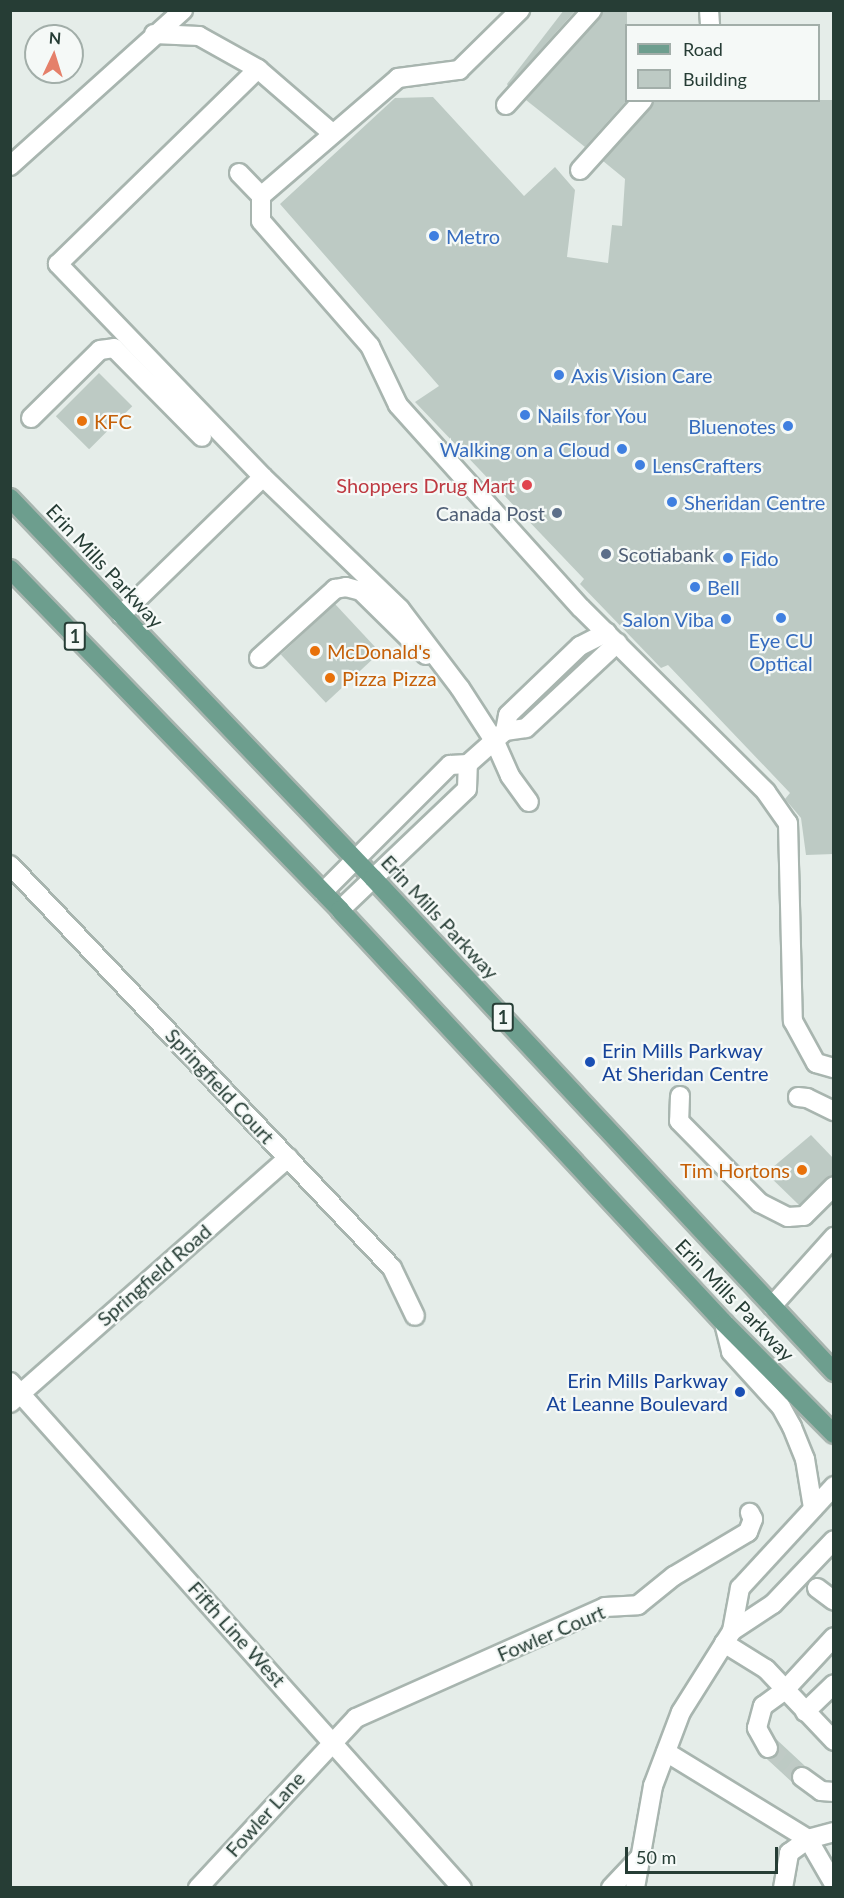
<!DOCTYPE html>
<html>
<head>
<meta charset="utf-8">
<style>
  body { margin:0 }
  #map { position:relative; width:844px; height:1898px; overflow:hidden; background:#e5ede9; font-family:Lato,sans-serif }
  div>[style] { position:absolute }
  .building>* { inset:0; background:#bdcac4; transform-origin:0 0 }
  .minor-tunnel>* { height:18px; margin-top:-9px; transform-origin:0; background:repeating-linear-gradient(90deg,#bfcac5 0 18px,transparent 0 27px) }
  .roads { filter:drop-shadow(2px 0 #a8b5af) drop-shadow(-2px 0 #a8b5af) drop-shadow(0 2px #a8b5af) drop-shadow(0 -2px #a8b5af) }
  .minor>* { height:18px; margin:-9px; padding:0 9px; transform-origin:9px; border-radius:9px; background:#fff }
  .major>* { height:18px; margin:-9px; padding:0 9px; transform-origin:9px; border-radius:9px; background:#6d9e8e }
  .dots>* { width:16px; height:16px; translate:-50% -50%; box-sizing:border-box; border:3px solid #f5f9f7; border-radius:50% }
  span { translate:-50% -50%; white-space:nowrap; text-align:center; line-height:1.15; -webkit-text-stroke:4.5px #f5f9f7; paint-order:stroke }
  .shield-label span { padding:2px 4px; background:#f5f9f7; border:2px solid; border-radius:4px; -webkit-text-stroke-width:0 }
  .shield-label { font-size:18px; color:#263d35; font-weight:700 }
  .shop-label { font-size:20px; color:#366cbe }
  .left { translate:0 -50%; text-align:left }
  .right { translate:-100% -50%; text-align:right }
  .food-label { font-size:20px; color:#c56008 }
  .health-label { font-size:20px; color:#be3a42 }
  .service-label { font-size:20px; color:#4e5e75 }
  .street-label { font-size:20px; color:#263d35 }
  .transit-label { font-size:20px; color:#164399 }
  .frame { position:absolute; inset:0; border:12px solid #263d35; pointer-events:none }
  .legend { position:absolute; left:625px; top:24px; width:195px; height:78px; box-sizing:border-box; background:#f5f9f7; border:2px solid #a2aea9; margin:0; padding:8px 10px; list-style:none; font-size:18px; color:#263d35 }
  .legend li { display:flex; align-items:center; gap:12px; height:30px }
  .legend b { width:30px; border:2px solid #a2aea9 }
  .north { position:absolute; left:24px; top:24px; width:60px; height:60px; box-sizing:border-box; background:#f5f9f7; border:2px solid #a2aea9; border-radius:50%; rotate:4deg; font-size:16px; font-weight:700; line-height:24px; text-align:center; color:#263d35 }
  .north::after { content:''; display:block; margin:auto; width:21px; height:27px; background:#e5806a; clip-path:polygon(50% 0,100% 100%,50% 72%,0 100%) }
  .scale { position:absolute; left:625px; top:1847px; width:153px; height:27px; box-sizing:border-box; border:3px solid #263d35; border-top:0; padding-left:8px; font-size:18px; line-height:21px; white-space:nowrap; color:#263d35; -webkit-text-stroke:4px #f5f9f7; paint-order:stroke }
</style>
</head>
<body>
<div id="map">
  <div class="building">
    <i style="clip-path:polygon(564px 10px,576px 10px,508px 86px,507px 84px)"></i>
    <i style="clip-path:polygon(603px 10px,627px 10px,627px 100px,585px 147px,526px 100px)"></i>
    <i style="clip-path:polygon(433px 97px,524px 196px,555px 167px,575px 190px,567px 257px,608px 263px,612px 225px,622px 226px,625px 179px,603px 161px,654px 100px,834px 100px,834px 854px,806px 855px,801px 818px,785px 799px,790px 793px,668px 665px,661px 668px,580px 584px,584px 579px,415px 402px,439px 386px,280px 204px,395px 98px)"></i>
    <i style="left:99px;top:373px;width:47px;height:61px;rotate:45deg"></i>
    <i style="left:335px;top:604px;width:66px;height:74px;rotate:47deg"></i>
    <i style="clip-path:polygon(811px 1135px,834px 1159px,834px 1175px,799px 1205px,766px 1173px)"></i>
    <i style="clip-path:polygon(776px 1739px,805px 1766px,793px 1771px,794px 1784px,767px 1759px,778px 1753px)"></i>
  </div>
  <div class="minor-tunnel">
    <i style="left:768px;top:1748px;width:45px;rotate:40.5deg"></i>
  </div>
  <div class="roads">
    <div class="minor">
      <i style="left:709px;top:10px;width:16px;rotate:86deg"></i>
      <i style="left:154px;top:34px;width:45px;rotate:2.5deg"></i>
      <i style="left:199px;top:36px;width:68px;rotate:29.2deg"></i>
      <i style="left:258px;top:69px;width:98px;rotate:40.9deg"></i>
      <i style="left:506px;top:105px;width:128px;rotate:-47.8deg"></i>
      <i style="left:10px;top:166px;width:233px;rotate:-42deg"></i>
      <i style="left:580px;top:170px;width:94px;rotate:-48deg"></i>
      <i style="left:239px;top:173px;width:32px;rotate:46deg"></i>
      <i style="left:261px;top:196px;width:25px;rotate:90deg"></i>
      <i style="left:261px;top:221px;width:166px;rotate:48.9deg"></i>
      <i style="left:370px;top:346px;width:65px;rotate:64.6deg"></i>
      <i style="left:398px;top:405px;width:273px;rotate:48deg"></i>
      <i style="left:581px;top:608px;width:261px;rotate:44.8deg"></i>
      <i style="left:766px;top:792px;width:38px;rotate:55deg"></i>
      <i style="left:788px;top:823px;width:198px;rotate:88.6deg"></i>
      <i style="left:793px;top:1021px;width:48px;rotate:61.3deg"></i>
      <i style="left:816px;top:1063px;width:19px;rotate:16deg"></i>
      <i style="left:261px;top:196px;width:181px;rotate:-40.7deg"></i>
      <i style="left:398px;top:78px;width:62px;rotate:-7.5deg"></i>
      <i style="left:459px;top:70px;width:86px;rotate:-44.5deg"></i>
      <i style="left:31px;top:418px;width:97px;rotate:-44.6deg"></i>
      <i style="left:100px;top:350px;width:14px;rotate:-8deg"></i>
      <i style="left:114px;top:348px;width:125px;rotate:45.3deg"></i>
      <i style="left:263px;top:477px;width:190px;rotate:43.9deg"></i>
      <i style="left:400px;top:609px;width:99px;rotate:52.8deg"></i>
      <i style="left:460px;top:688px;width:64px;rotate:57.1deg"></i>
      <i style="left:495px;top:742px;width:37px;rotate:66deg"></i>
      <i style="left:510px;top:776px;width:32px;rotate:54deg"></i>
      <i style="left:121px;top:615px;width:198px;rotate:-44.2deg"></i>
      <i style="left:263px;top:477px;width:296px;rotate:-133.9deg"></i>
      <i style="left:58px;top:264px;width:279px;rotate:-44.3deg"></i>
      <i style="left:259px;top:658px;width:103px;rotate:-42.2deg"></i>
      <i style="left:335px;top:589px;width:11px;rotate:-10deg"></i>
      <i style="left:346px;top:587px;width:16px;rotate:15deg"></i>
      <i style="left:361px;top:591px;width:91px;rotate:44.6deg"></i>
      <i style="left:505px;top:731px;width:16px;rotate:-79deg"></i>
      <i style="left:508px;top:715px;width:100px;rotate:-43.8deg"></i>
      <i style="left:580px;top:646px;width:30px;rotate:-27deg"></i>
      <i style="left:10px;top:865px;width:555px;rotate:46.53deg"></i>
      <i style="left:392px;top:1268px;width:53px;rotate:64.4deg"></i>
      <i style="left:323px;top:892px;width:180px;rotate:-45deg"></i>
      <i style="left:450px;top:765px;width:18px;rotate:-3deg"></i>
      <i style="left:468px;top:764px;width:50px;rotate:-41.7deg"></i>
      <i style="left:505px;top:731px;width:21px;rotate:-8deg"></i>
      <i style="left:526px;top:728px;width:125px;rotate:-43deg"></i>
      <i style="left:340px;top:910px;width:175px;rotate:-43.6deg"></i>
      <i style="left:467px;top:789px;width:25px;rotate:-88deg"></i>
      <i style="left:680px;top:1096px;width:25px;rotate:92deg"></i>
      <i style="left:679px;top:1121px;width:115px;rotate:45.4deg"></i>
      <i style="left:760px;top:1203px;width:31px;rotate:27deg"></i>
      <i style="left:788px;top:1217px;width:16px;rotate:-4deg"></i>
      <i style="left:804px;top:1216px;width:42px;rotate:-45deg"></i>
      <i style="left:798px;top:1097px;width:9px;rotate:6deg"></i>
      <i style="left:807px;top:1098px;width:30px;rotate:26deg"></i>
      <i style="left:772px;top:1306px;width:93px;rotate:-48.1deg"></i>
      <i style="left:724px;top:1323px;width:30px;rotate:76deg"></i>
      <i style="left:731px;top:1352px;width:74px;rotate:47.7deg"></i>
      <i style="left:781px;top:1407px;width:23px;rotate:61deg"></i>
      <i style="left:792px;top:1427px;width:35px;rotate:68deg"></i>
      <i style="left:805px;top:1459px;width:50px;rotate:80.7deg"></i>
      <i style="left:10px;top:1382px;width:678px;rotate:48.23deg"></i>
      <i style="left:10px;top:1403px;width:371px;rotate:-41.4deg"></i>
      <i style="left:817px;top:1588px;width:21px;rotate:37deg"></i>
      <i style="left:732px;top:1631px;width:49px;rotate:-33.4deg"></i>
      <i style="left:773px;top:1604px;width:88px;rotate:-46.4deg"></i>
      <i style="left:724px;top:1643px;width:49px;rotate:31.8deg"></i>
      <i style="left:766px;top:1669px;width:99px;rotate:46.6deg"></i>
      <i style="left:805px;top:1712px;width:40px;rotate:-44deg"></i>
      <i style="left:768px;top:1748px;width:23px;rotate:-119deg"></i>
      <i style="left:757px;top:1728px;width:23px;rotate:-75deg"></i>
      <i style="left:763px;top:1706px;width:27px;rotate:-36deg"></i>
      <i style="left:785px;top:1690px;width:72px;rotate:-47.2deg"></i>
      <i style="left:666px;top:1752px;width:167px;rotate:31.5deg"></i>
      <i style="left:808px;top:1839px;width:27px;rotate:-15deg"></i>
      <i style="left:802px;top:1777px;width:24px;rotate:36deg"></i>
      <i style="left:821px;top:1791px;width:13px;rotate:4deg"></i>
      <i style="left:198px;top:1888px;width:232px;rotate:-47.1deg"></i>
      <i style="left:356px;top:1718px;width:273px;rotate:-24deg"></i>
      <i style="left:605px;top:1607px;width:33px;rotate:-3deg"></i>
      <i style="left:638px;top:1605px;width:46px;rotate:-38.9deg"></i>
      <i style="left:674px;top:1576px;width:86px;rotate:-30.7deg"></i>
      <i style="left:748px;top:1532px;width:14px;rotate:-69deg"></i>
      <i style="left:753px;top:1519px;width:7px;rotate:-117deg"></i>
      <i style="left:611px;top:1888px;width:44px;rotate:-46.8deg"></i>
      <i style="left:635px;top:1888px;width:104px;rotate:-80deg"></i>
      <i style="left:653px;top:1786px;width:79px;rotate:-69.3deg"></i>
      <i style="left:681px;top:1712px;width:96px;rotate:-57.8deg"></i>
      <i style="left:732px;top:1631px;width:44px;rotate:-79.5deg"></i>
      <i style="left:740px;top:1588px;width:139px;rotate:-47.3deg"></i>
      <i style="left:783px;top:1888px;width:36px;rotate:-80deg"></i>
      <i style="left:789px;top:1853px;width:24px;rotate:-36deg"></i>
      <i style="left:808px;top:1839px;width:52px;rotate:60deg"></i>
    </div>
    <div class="major">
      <i style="left:10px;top:498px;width:526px;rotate:46.31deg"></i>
      <i style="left:373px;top:878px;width:676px;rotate:46.98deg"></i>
      <i style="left:10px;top:569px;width:475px;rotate:45.9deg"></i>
      <i style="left:340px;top:910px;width:564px;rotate:47.08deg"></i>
      <i style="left:724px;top:1323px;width:156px;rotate:45.3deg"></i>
    </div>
  </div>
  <div class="dots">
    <i style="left:434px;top:236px;background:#3f7fe0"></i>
    <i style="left:559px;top:375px;background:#3f7fe0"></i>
    <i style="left:525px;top:415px;background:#3f7fe0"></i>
    <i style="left:82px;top:421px;background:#e8710a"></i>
    <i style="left:788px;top:426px;background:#3f7fe0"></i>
    <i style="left:622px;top:449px;background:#3f7fe0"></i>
    <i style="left:640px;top:465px;background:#3f7fe0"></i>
    <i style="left:527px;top:485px;background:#e0444e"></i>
    <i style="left:672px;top:502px;background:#3f7fe0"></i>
    <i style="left:557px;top:513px;background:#5c6f8a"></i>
    <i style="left:606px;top:554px;background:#5c6f8a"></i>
    <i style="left:728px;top:558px;background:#3f7fe0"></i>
    <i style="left:695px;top:587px;background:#3f7fe0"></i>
    <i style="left:781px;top:618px;background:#3f7fe0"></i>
    <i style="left:726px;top:619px;background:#3f7fe0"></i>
    <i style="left:315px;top:651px;background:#e8710a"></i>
    <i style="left:330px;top:678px;background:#e8710a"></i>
    <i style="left:590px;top:1062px;background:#1a4fb4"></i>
    <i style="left:802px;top:1170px;background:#e8710a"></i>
    <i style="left:740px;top:1392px;background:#1a4fb4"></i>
  </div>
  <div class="shield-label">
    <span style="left:75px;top:636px">1</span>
    <span style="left:503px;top:1017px">1</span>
  </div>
  <div class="shop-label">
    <span class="left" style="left:446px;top:236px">Metro</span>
    <span class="left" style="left:571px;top:375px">Axis Vision Care</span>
    <span class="left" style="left:537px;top:415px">Nails for You</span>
    <span class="right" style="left:776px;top:426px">Bluenotes</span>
    <span class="right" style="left:610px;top:449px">Walking on a Cloud</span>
    <span class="left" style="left:652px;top:465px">LensCrafters</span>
    <span class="left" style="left:684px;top:502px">Sheridan Centre</span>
    <span class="left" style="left:740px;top:558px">Fido</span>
    <span class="left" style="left:707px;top:587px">Bell</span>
    <span class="right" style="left:714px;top:619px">Salon Viba</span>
    <span style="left:781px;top:652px">Eye CU<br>Optical</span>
  </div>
  <div class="food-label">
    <span class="left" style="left:94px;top:421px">KFC</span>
    <span class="left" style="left:327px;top:651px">McDonald's</span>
    <span class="left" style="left:342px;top:678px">Pizza Pizza</span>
    <span class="right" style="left:790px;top:1170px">Tim Hortons</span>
  </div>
  <div class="health-label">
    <span class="right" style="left:515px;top:485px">Shoppers Drug Mart</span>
  </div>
  <div class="service-label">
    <span class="right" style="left:545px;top:513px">Canada Post</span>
    <span class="left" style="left:618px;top:554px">Scotiabank</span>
  </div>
  <div class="street-label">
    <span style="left:105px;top:566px;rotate:47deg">Erin Mills Parkway</span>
    <span style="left:440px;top:917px;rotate:47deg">Erin Mills Parkway</span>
    <span style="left:220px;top:1086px;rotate:47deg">Springfield Court</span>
    <span style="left:154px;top:1275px;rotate:-41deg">Springfield Road</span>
    <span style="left:735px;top:1300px;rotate:46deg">Erin Mills Parkway</span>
    <span style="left:551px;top:1633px;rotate:-23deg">Fowler Court</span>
    <span style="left:237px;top:1634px;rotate:48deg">Fifth Line West</span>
    <span style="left:265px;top:1814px;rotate:-48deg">Fowler Lane</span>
  </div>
  <div class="transit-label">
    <span class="left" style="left:602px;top:1062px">Erin Mills Parkway<br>At Sheridan Centre</span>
    <span class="right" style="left:728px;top:1392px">Erin Mills Parkway<br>At Leanne Boulevard</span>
  </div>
  <div class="frame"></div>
  <ul class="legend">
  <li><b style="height:8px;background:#6d9e8e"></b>Road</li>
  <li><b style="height:16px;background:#bdcac4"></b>Building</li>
  </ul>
  <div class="north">N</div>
  <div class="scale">50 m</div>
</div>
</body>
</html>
